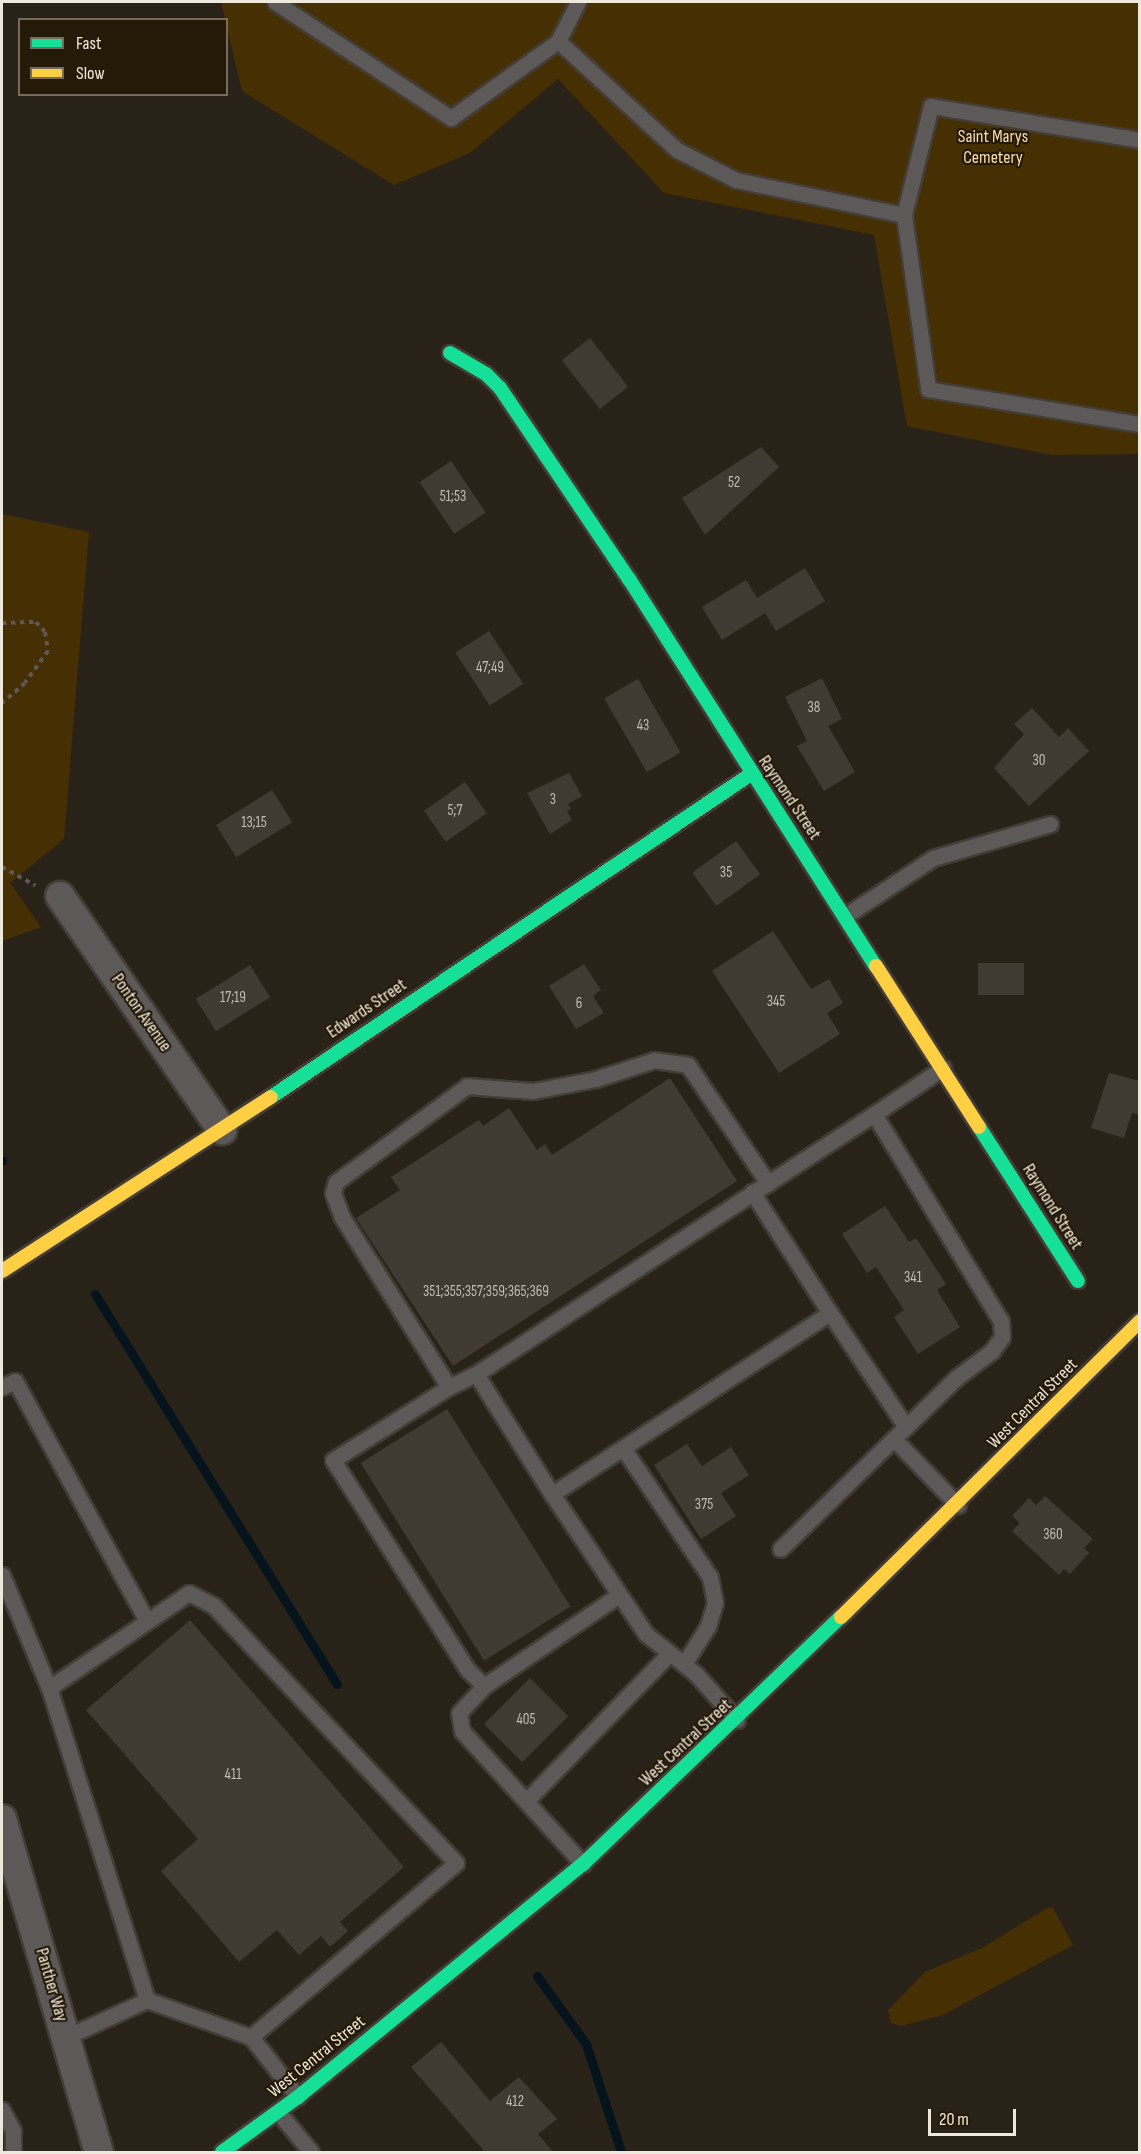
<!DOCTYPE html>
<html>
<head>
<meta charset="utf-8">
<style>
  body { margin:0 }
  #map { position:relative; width:1141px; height:2154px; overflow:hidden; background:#292218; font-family:"Sofia Sans Condensed",sans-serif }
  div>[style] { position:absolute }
  .green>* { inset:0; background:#463003 }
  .stream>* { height:9px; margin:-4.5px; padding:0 4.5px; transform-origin:4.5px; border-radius:4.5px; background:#05141c }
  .building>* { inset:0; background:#403a33; transform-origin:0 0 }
  .path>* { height:4px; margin-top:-2px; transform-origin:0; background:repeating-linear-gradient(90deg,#5e5954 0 4.5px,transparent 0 9px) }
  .roads { filter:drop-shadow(2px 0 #433d35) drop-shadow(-2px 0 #433d35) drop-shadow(0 2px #433d35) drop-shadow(0 -2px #433d35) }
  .lane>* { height:15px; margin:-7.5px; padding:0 7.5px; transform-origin:7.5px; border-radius:7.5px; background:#5e5959 }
  .street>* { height:28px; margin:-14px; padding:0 14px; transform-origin:14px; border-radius:14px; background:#5e5959 }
  .fast>* { height:14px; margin:-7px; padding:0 7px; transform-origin:7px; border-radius:7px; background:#16e098 }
  .slow>* { height:14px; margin:-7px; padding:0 7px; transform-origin:7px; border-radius:7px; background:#ffcf43 }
  span { translate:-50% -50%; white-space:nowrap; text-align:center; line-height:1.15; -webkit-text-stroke:4.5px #251a08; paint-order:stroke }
  .number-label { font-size:15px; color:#c3bcb2 }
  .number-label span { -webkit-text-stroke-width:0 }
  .park-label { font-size:18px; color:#faddb0 }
  .street-label { font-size:18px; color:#efe8dd }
  .frame { position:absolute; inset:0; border:3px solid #efe8dd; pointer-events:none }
  .legend { position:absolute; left:18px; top:18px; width:210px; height:78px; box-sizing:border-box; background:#251a08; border:2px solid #766c5d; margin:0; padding:8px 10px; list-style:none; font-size:18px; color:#efe8dd }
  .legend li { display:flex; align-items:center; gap:12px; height:30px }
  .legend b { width:30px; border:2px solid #766c5d }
  .scale { position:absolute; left:928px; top:2109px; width:88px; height:27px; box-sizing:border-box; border:3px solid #efe8dd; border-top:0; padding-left:8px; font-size:18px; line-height:21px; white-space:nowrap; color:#efe8dd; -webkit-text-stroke:4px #251a08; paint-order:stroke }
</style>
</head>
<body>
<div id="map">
  <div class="green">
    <i style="clip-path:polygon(221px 2px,1139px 2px,1139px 454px,1052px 455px,907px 426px,874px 235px,664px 193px,558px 79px,470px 153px,394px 185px,242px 91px)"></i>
    <i style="clip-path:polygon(2px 514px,89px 532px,64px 839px,10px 883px,41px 927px,2px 941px)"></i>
    <i style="clip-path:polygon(1047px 1908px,1053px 1908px,1073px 1945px,943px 2015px,901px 2026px,891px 2023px,888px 2010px,925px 1972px,984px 1947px)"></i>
  </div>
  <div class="stream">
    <i style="left:2px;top:1160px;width:1px;rotate:90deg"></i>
    <i style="left:95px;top:1294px;width:459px;rotate:58.2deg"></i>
    <i style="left:537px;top:1976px;width:84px;rotate:54.2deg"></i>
    <i style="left:586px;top:2044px;width:114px;rotate:72deg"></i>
  </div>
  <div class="building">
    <i style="left:590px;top:338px;width:62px;height:36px;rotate:52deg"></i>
    <i style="clip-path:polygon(761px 447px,779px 467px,705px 535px,682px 498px)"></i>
    <i style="left:451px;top:461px;width:62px;height:38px;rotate:56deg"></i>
    <i style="clip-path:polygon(805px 568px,825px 601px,776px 631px,765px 613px,722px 640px,702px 607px,746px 580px,757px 598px)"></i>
    <i style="left:489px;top:631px;width:63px;height:40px;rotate:57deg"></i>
    <i style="clip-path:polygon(822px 678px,842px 719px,828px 726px,855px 772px,824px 791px,797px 746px,807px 741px,785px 697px)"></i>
    <i style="left:638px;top:679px;width:85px;height:39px;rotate:60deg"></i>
    <i style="clip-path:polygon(1032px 708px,1059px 737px,1068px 728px,1089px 751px,1029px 806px,994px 768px,1024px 734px,1014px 724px)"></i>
    <i style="clip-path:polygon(569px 773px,582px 796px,568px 804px,571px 809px,567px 811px,572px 820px,550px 834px,527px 793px)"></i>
    <i style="left:465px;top:782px;width:38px;height:50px;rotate:55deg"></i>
    <i style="left:272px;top:790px;width:38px;height:66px;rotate:58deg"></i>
    <i style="left:736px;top:841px;width:41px;height:54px;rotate:54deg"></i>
    <i style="clip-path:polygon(773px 931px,811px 989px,829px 979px,843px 1003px,827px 1013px,840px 1034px,779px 1073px,712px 971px)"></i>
    <i style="left:1024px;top:963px;width:32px;height:46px;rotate:90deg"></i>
    <i style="clip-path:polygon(584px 964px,601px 990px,593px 996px,604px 1013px,576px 1029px,549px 986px)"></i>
    <i style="left:250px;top:965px;width:38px;height:64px;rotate:58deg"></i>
    <i style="clip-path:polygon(1109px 1073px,1140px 1081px,1140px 1115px,1132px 1113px,1124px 1138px,1091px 1128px)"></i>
    <i style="clip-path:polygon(670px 1078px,737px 1181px,453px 1366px,356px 1218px,400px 1190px,391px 1177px,479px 1120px,483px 1126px,509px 1108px,537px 1150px,545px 1144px,552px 1155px)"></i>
    <i style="clip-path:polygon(885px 1206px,909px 1242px,916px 1238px,946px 1284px,937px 1290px,960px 1327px,918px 1354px,894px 1317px,904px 1310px,876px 1267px,867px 1273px,842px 1234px)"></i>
    <i style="left:447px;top:1409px;width:233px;height:102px;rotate:58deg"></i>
    <i style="clip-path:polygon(687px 1444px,702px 1466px,731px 1447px,749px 1475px,721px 1493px,736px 1516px,701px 1539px,654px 1465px)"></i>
    <i style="clip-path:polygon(1045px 1496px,1093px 1539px,1084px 1548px,1089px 1553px,1070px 1574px,1064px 1569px,1059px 1575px,1012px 1531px,1020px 1523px,1012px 1516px,1029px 1498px,1036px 1505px)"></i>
    <i style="clip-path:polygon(190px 1620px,404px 1867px,340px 1922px,348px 1931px,330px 1947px,321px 1936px,299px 1955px,277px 1930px,239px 1962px,161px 1871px,198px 1839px,86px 1710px)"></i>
    <i style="left:530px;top:1678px;width:54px;height:65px;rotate:45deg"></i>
    <i style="clip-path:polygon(441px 2042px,490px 2101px,519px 2077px,557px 2119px,538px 2134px,553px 2152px,485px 2152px,411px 2067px)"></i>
  </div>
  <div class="path">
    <i style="left:2px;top:623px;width:34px;rotate:-2deg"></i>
    <i style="left:36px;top:622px;width:13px;rotate:48deg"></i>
    <i style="left:45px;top:632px;width:19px;rotate:81deg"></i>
    <i style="left:48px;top:651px;width:39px;rotate:126deg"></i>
    <i style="left:25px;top:683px;width:30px;rotate:139deg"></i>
    <i style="left:2px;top:867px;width:38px;rotate:29deg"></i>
  </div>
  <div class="roads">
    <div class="lane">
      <i style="left:275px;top:2px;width:211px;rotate:33.4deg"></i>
      <i style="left:451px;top:118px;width:132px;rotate:-35.7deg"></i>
      <i style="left:558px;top:41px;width:44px;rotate:-62.9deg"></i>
      <i style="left:558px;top:41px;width:161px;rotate:42.5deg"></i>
      <i style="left:677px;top:150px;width:66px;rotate:27deg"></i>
      <i style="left:736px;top:180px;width:172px;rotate:11.8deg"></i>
      <i style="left:904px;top:215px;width:176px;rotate:82.1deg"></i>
      <i style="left:928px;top:389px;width:215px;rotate:9.4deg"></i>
      <i style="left:904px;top:215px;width:112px;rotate:-76.1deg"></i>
      <i style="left:931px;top:106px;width:212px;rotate:9.2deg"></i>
      <i style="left:845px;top:916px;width:105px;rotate:-33.4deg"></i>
      <i style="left:933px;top:858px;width:122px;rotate:-16.2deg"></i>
      <i style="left:874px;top:1114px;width:83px;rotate:-33.7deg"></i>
      <i style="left:752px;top:1192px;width:144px;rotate:57.2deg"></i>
      <i style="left:476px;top:1374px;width:349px;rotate:-33.2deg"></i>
      <i style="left:2px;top:1387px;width:14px;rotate:-25deg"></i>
      <i style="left:15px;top:1381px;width:274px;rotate:61.2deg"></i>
      <i style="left:449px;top:1387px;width:30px;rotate:-26deg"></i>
      <i style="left:476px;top:1374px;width:142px;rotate:57.7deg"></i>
      <i style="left:894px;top:1439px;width:92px;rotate:45.9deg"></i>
      <i style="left:623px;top:1448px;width:156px;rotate:56deg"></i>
      <i style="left:710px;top:1577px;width:26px;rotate:79deg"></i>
      <i style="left:715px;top:1603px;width:24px;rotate:107deg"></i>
      <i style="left:708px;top:1626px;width:45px;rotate:122.3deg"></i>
      <i style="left:2px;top:1575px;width:122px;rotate:67.4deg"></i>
      <i style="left:484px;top:1686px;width:24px;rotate:-135deg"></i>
      <i style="left:467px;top:1669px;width:248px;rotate:-122.7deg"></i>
      <i style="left:333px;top:1460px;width:137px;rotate:-32.2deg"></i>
      <i style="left:449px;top:1387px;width:201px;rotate:-122.2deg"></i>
      <i style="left:342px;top:1217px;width:26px;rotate:-111deg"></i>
      <i style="left:333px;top:1193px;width:11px;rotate:-75deg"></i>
      <i style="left:336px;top:1182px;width:162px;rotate:-36.2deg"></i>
      <i style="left:467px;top:1086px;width:66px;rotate:4.3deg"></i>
      <i style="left:533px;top:1091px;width:64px;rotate:-10.8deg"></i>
      <i style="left:596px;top:1079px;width:61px;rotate:-18.1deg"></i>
      <i style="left:654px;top:1060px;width:34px;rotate:8deg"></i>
      <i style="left:688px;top:1065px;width:143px;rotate:55.9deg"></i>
      <i style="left:768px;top:1183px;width:126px;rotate:-33.1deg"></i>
      <i style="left:874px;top:1114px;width:243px;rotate:58.5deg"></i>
      <i style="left:1001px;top:1321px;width:16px;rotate:86deg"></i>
      <i style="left:1002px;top:1337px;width:17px;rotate:126deg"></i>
      <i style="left:992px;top:1351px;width:45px;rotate:143.1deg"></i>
      <i style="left:956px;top:1378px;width:245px;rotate:135.8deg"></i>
      <i style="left:737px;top:1720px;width:62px;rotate:-131.7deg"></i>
      <i style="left:696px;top:1674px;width:64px;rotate:-141.3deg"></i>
      <i style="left:646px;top:1634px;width:169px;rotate:-123.9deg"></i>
      <i style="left:552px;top:1494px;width:332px;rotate:-33.1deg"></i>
      <i style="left:830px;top:1313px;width:137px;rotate:56.3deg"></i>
      <i style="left:526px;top:1801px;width:206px;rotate:-45.8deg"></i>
      <i style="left:583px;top:1864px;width:180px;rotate:-132.3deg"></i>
      <i style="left:462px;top:1731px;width:18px;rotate:-99deg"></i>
      <i style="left:459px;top:1713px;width:37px;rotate:-47deg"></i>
      <i style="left:484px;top:1686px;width:163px;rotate:-34deg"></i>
      <i style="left:66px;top:2037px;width:89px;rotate:-24.6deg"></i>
      <i style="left:147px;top:2000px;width:327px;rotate:-107.4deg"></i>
      <i style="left:49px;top:1688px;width:169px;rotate:-34.2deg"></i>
      <i style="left:189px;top:1593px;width:28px;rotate:27deg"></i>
      <i style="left:214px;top:1606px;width:353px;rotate:46.7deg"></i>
      <i style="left:456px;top:1863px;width:269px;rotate:139.7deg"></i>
      <i style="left:251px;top:2037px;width:110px;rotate:-160.4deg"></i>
      <i style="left:251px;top:2037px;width:76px;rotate:51.9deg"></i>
      <i style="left:2px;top:2110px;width:24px;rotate:62deg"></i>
      <i style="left:13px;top:2131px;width:21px;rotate:90deg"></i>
      <i style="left:278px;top:2112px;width:52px;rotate:50.5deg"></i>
    </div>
    <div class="street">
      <i style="left:60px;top:896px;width:285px;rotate:55.3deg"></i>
      <i style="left:2px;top:1819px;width:347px;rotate:73.8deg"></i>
    </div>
    <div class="fast">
      <i style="left:450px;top:353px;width:42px;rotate:30.3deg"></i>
      <i style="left:486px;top:374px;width:20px;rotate:45deg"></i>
      <i style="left:500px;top:388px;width:230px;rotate:56deg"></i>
      <i style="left:629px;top:579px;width:459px;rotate:57.5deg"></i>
      <i style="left:271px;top:1097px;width:579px;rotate:-33.94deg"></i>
      <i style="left:979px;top:1127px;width:183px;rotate:57.3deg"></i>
      <i style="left:222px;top:2152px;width:94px;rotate:-35.9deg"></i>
      <i style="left:298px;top:2097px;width:368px;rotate:-39.3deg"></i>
      <i style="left:583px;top:1864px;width:357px;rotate:-43.8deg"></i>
    </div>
    <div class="slow">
      <i style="left:876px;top:966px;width:191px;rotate:57.4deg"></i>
      <i style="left:2px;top:1271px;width:320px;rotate:-32.9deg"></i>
      <i style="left:841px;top:1617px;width:421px;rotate:-44.7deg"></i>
    </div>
  </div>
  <div class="number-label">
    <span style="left:734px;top:483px">52</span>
    <span style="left:453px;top:497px">51;53</span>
    <span style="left:490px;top:668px">47;49</span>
    <span style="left:814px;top:708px">38</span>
    <span style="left:643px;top:726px">43</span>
    <span style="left:1039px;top:761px">30</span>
    <span style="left:553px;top:800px">3</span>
    <span style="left:455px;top:811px">5;7</span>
    <span style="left:254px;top:823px">13;15</span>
    <span style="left:726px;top:873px">35</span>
    <span style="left:233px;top:998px">17;19</span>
    <span style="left:776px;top:1002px">345</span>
    <span style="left:579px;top:1004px">6</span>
    <span style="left:913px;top:1278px">341</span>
    <span style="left:486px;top:1292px">351;355;357;359;365;369</span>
    <span style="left:704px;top:1505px">375</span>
    <span style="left:1053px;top:1535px">360</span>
    <span style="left:526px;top:1720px">405</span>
    <span style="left:233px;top:1775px">411</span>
    <span style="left:515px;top:2102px">412</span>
  </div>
  <div class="park-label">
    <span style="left:993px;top:148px">Saint Marys<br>Cemetery</span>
  </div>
  <div class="street-label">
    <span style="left:789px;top:798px;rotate:56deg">Raymond Street</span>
    <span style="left:367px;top:1009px;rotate:-34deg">Edwards Street</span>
    <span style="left:141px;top:1013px;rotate:55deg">Ponton Avenue</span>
    <span style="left:1052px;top:1207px;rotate:58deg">Raymond Street</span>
    <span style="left:1033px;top:1404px;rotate:-45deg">West Central Street</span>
    <span style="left:686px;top:1743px;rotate:-43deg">West Central Street</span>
    <span style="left:51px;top:1985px;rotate:74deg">Panther Way</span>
    <span style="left:317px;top:2057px;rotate:-39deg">West Central Street</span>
  </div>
  <div class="frame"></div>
  <ul class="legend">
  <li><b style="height:8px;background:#16e098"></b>Fast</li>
  <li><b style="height:8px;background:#ffcf43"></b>Slow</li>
  </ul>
  <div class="scale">20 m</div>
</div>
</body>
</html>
